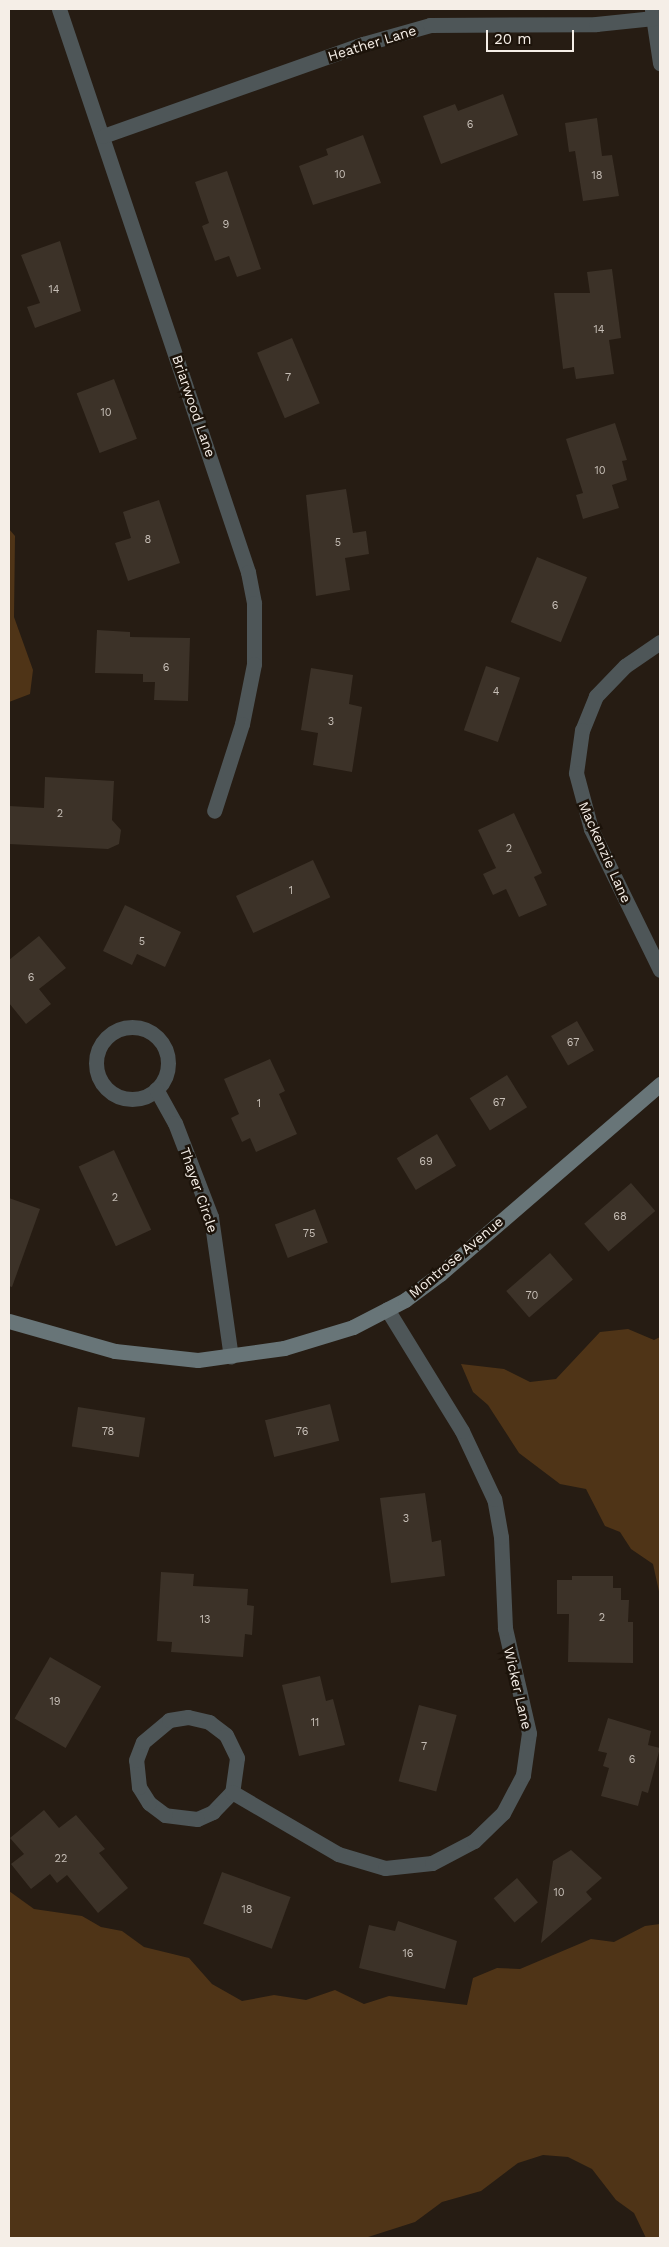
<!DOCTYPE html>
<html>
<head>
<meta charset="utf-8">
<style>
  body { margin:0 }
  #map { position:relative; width:669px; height:2247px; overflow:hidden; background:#261c13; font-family:"Work Sans",sans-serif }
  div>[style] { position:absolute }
  .green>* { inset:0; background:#4f3417 }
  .building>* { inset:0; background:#3c3228; transform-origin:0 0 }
  .street>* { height:15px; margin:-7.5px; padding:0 7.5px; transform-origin:7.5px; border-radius:7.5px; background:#4e5658 }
  .street>.ring { margin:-7.5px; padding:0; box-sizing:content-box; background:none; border:15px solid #4e5658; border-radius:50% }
  .secondary>* { height:15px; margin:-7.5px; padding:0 7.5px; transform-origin:7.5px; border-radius:7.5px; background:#687578 }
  span { translate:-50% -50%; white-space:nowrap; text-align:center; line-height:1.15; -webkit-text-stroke:5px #1c130a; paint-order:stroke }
  .number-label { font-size:11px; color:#c7bfb7 }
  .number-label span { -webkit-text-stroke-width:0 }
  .street-label { font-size:14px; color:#f5eee7 }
  .frame { position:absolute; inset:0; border:10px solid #f5eee7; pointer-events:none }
  .scale { position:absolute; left:486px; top:30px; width:88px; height:22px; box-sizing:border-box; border:2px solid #f5eee7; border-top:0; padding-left:6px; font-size:15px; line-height:18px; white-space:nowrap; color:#f5eee7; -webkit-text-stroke:4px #1c130a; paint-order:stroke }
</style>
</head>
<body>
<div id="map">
  <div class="green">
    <i style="clip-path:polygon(9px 529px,15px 536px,14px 617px,33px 670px,30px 694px,9px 702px)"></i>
    <i style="clip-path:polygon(628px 1329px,654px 1340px,660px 1337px,660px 1596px,653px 1564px,631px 1549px,620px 1532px,605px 1526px,586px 1489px,560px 1484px,519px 1453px,488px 1405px,473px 1392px,461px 1364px,504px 1369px,530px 1382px,556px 1379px,600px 1332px)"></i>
    <i style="clip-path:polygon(9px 1891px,34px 1909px,82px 1916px,101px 1927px,122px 1931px,144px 1947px,189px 1958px,212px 1984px,242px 2001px,274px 1995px,306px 2000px,335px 1990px,364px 2004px,389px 1996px,467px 2005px,473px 1978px,497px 1968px,520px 1969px,591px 1939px,614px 1942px,645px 1926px,660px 1924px,660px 2238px,646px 2238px,634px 2213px,616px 2200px,592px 2169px,568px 2157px,543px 2155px,518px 2163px,481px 2191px,442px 2202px,415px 2222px,365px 2238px,9px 2238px)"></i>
  </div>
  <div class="building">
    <i style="clip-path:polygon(503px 94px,518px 135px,441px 164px,423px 116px,455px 104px,458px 111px)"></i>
    <i style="clip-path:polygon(597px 118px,602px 156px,612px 155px,619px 196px,583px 201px,575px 151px,569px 152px,565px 123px)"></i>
    <i style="clip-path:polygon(363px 135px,381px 183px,313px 205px,299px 166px,328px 155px,326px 149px)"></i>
    <i style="clip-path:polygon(227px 171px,261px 269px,237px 277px,229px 256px,215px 261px,202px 226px,209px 223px,195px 182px)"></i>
    <i style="clip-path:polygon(60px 241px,81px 311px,35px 328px,27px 307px,40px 303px,21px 255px)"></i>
    <i style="clip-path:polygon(612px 269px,621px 338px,609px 340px,614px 374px,576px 379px,574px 367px,563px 369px,554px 293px,590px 293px,587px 272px)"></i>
    <i style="left:292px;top:338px;width:71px;height:38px;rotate:67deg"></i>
    <i style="left:114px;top:379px;width:64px;height:40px;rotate:69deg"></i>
    <i style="clip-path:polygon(615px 423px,627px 460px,622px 461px,627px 480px,612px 485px,619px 508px,583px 519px,576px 495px,583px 493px,566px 439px)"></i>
    <i style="clip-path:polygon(346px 489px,353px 533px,366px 531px,369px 554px,345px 558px,350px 590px,316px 596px,306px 495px)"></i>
    <i style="clip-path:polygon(159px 500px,180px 563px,128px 581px,115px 543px,131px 538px,123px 512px)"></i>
    <i style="left:537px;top:557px;width:54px;height:70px;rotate:22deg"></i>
    <i style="clip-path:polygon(97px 630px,130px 632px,130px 637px,190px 638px,188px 701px,154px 700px,155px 682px,143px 682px,143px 674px,95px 673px)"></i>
    <i style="left:486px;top:666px;width:36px;height:68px;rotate:19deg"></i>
    <i style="clip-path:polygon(311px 668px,353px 675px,349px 704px,362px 707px,352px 772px,313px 765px,318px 733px,301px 730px)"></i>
    <i style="clip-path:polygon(45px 777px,114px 781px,112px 820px,121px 830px,119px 844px,108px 849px,9px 844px,9px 806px,44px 808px)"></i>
    <i style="clip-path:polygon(514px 813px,542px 873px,534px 877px,547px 905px,519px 917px,506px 889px,493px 895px,483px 874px,496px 868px,478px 830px)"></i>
    <i style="left:313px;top:860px;width:41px;height:85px;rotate:65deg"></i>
    <i style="clip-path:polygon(125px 905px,181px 932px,165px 967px,137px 954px,132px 965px,103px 951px)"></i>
    <i style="clip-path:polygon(39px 936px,66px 968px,39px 989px,51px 1004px,26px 1024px,9px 1003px,9px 960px)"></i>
    <i style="left:577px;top:1021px;width:34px;height:30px;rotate:60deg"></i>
    <i style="clip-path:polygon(270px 1059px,285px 1091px,279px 1094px,297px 1134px,256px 1152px,250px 1138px,242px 1142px,231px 1118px,239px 1114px,224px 1079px)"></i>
    <i style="left:507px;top:1075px;width:38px;height:44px;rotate:58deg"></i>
    <i style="left:437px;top:1134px;width:37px;height:47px;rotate:59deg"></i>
    <i style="left:114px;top:1150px;width:88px;height:39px;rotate:65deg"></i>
    <i style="left:631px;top:1183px;width:37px;height:62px;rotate:49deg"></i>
    <i style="clip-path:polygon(9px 1198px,40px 1209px,12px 1287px,9px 1286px)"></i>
    <i style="left:315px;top:1209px;width:36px;height:43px;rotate:69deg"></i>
    <i style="left:550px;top:1253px;width:35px;height:58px;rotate:49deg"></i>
    <i style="left:330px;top:1404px;width:38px;height:67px;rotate:76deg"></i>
    <i style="left:78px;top:1407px;width:68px;height:40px;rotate:9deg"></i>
    <i style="clip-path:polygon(425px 1493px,432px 1542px,441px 1540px,445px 1576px,391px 1583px,380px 1498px)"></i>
    <i style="clip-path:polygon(161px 1572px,194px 1574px,193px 1586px,248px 1589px,247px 1605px,254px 1606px,252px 1635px,245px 1634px,243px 1657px,171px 1652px,172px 1642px,157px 1641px)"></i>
    <i style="clip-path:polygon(572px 1576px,613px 1576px,613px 1588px,621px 1588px,621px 1600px,629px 1600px,628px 1622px,633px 1622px,633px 1663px,568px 1662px,569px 1614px,557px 1614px,557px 1580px,572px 1580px)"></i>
    <i style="left:50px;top:1657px;width:59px;height:71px;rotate:30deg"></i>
    <i style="clip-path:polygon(320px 1676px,326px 1701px,333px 1699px,345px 1745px,299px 1756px,282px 1685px)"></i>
    <i style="left:419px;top:1705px;width:39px;height:79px;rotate:15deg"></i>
    <i style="clip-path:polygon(608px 1718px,651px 1731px,648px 1745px,660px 1748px,648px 1793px,642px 1791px,638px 1806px,601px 1796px,609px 1768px,603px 1766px,607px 1753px,598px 1751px)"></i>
    <i style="clip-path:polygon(44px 1810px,59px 1828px,76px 1815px,105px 1849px,99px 1853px,128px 1888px,98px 1913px,67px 1875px,57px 1883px,50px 1874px,31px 1889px,11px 1864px,24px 1854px,10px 1838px)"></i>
    <i style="clip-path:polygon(571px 1850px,602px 1878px,586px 1892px,592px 1899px,541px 1943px,553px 1861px)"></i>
    <i style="left:222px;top:1872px;width:73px;height:55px;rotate:20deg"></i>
    <i style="left:517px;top:1878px;width:32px;height:31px;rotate:49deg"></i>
    <i style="clip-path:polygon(398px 1921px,457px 1941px,445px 1989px,359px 1968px,369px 1925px,395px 1931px)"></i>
  </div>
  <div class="street">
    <i style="left:59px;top:9px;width:594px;rotate:71.44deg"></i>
    <i style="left:248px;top:572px;width:32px;rotate:79deg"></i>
    <i style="left:254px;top:603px;width:61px;rotate:90deg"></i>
    <i style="left:254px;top:664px;width:61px;rotate:101.3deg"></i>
    <i style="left:242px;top:724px;width:91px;rotate:107.8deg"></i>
    <i style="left:652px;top:10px;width:54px;rotate:81.4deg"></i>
    <i style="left:103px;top:136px;width:276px;rotate:-19.5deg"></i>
    <i style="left:363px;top:44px;width:70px;rotate:-15.8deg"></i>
    <i style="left:430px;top:25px;width:166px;rotate:-0.3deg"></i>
    <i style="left:596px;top:24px;width:58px;rotate:-5.9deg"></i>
    <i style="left:660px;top:642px;width:42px;rotate:145.6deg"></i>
    <i style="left:625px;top:666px;width:42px;rotate:134deg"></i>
    <i style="left:596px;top:696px;width:37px;rotate:112deg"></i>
    <i style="left:582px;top:730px;width:43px;rotate:97.9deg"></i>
    <i style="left:576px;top:773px;width:58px;rotate:75deg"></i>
    <i style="left:591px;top:829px;width:157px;rotate:63.9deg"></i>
    <i class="ring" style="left:96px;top:1027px;width:57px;height:57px"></i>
    <i style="left:156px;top:1089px;width:39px;rotate:61deg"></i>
    <i style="left:175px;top:1123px;width:101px;rotate:69deg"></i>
    <i style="left:211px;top:1217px;width:141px;rotate:81.9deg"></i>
    <i style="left:232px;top:1792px;width:28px;rotate:134deg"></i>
    <i style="left:213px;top:1812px;width:17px;rotate:156deg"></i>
    <i style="left:197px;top:1819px;width:32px;rotate:-173deg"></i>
    <i style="left:165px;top:1815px;width:20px;rotate:-143deg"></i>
    <i style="left:149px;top:1803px;width:19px;rotate:-122deg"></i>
    <i style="left:139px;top:1787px;width:27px;rotate:-96deg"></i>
    <i style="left:136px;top:1760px;width:19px;rotate:-69deg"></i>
    <i style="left:143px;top:1742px;width:34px;rotate:-40deg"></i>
    <i style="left:169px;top:1720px;width:19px;rotate:-9deg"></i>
    <i style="left:188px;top:1717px;width:22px;rotate:13deg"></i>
    <i style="left:209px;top:1722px;width:21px;rotate:37deg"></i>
    <i style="left:226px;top:1735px;width:25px;rotate:64deg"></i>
    <i style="left:237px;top:1758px;width:34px;rotate:98deg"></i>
    <i style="left:232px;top:1792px;width:123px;rotate:30.3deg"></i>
    <i style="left:338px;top:1854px;width:49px;rotate:16.6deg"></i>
    <i style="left:385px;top:1868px;width:47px;rotate:-6.1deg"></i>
    <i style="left:432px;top:1863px;width:47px;rotate:-27.6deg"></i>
    <i style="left:474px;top:1841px;width:40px;rotate:-44deg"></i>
    <i style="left:503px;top:1813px;width:43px;rotate:-62.2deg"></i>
    <i style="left:523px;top:1775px;width:42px;rotate:-81.9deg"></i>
    <i style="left:529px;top:1733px;width:108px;rotate:-102.9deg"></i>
    <i style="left:505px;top:1628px;width:91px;rotate:-92.5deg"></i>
    <i style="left:501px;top:1537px;width:39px;rotate:-100deg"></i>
    <i style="left:494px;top:1499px;width:75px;rotate:-115.2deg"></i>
    <i style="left:462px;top:1431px;width:143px;rotate:-121.6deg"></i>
  </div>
  <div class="secondary">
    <i style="left:9px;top:1321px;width:110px;rotate:15.8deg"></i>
    <i style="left:115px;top:1351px;width:83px;rotate:6.2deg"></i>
    <i style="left:198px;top:1360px;width:87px;rotate:-7.9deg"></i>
    <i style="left:284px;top:1348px;width:72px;rotate:-16.9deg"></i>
    <i style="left:353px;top:1327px;width:59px;rotate:-27.4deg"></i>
    <i style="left:405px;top:1300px;width:44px;rotate:-36.6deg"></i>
    <i style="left:440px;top:1274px;width:291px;rotate:-40.8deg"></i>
  </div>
  <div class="number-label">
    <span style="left:470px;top:125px">6</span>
    <span style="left:340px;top:175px">10</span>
    <span style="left:597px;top:176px">18</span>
    <span style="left:226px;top:225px">9</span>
    <span style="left:54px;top:290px">14</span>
    <span style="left:599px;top:330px">14</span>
    <span style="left:288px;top:378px">7</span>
    <span style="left:106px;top:413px">10</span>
    <span style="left:600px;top:471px">10</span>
    <span style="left:148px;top:540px">8</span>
    <span style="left:338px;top:543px">5</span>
    <span style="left:555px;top:606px">6</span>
    <span style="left:166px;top:668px">6</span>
    <span style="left:496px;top:692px">4</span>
    <span style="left:331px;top:722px">3</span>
    <span style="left:60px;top:814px">2</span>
    <span style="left:509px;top:849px">2</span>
    <span style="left:291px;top:891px">1</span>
    <span style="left:142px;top:942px">5</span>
    <span style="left:31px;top:978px">6</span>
    <span style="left:573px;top:1043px">67</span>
    <span style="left:499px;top:1103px">67</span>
    <span style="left:259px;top:1104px">1</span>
    <span style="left:426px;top:1162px">69</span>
    <span style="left:115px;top:1198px">2</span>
    <span style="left:620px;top:1217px">68</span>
    <span style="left:309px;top:1234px">75</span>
    <span style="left:532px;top:1296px">70</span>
    <span style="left:108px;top:1432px">78</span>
    <span style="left:302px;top:1432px">76</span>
    <span style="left:406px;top:1519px">3</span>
    <span style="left:602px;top:1618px">2</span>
    <span style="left:205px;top:1620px">13</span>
    <span style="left:55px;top:1702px">19</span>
    <span style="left:315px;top:1723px">11</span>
    <span style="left:424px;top:1747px">7</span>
    <span style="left:632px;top:1760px">6</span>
    <span style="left:61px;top:1859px">22</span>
    <span style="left:559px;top:1893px">10</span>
    <span style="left:247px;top:1910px">18</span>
    <span style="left:408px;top:1954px">16</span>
  </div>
  <div class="street-label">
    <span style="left:372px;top:43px;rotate:-17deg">Heather Lane</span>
    <span style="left:194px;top:406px;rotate:71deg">Briarwood Lane</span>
    <span style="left:605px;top:852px;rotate:66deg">Mackenzie Lane</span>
    <span style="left:199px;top:1190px;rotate:71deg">Thayer Circle</span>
    <span style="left:456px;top:1257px;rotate:-40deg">Montrose Avenue</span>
    <span style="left:518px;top:1688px;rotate:77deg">Wicker Lane</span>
  </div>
  <div class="frame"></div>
  <div class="scale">20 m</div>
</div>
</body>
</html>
